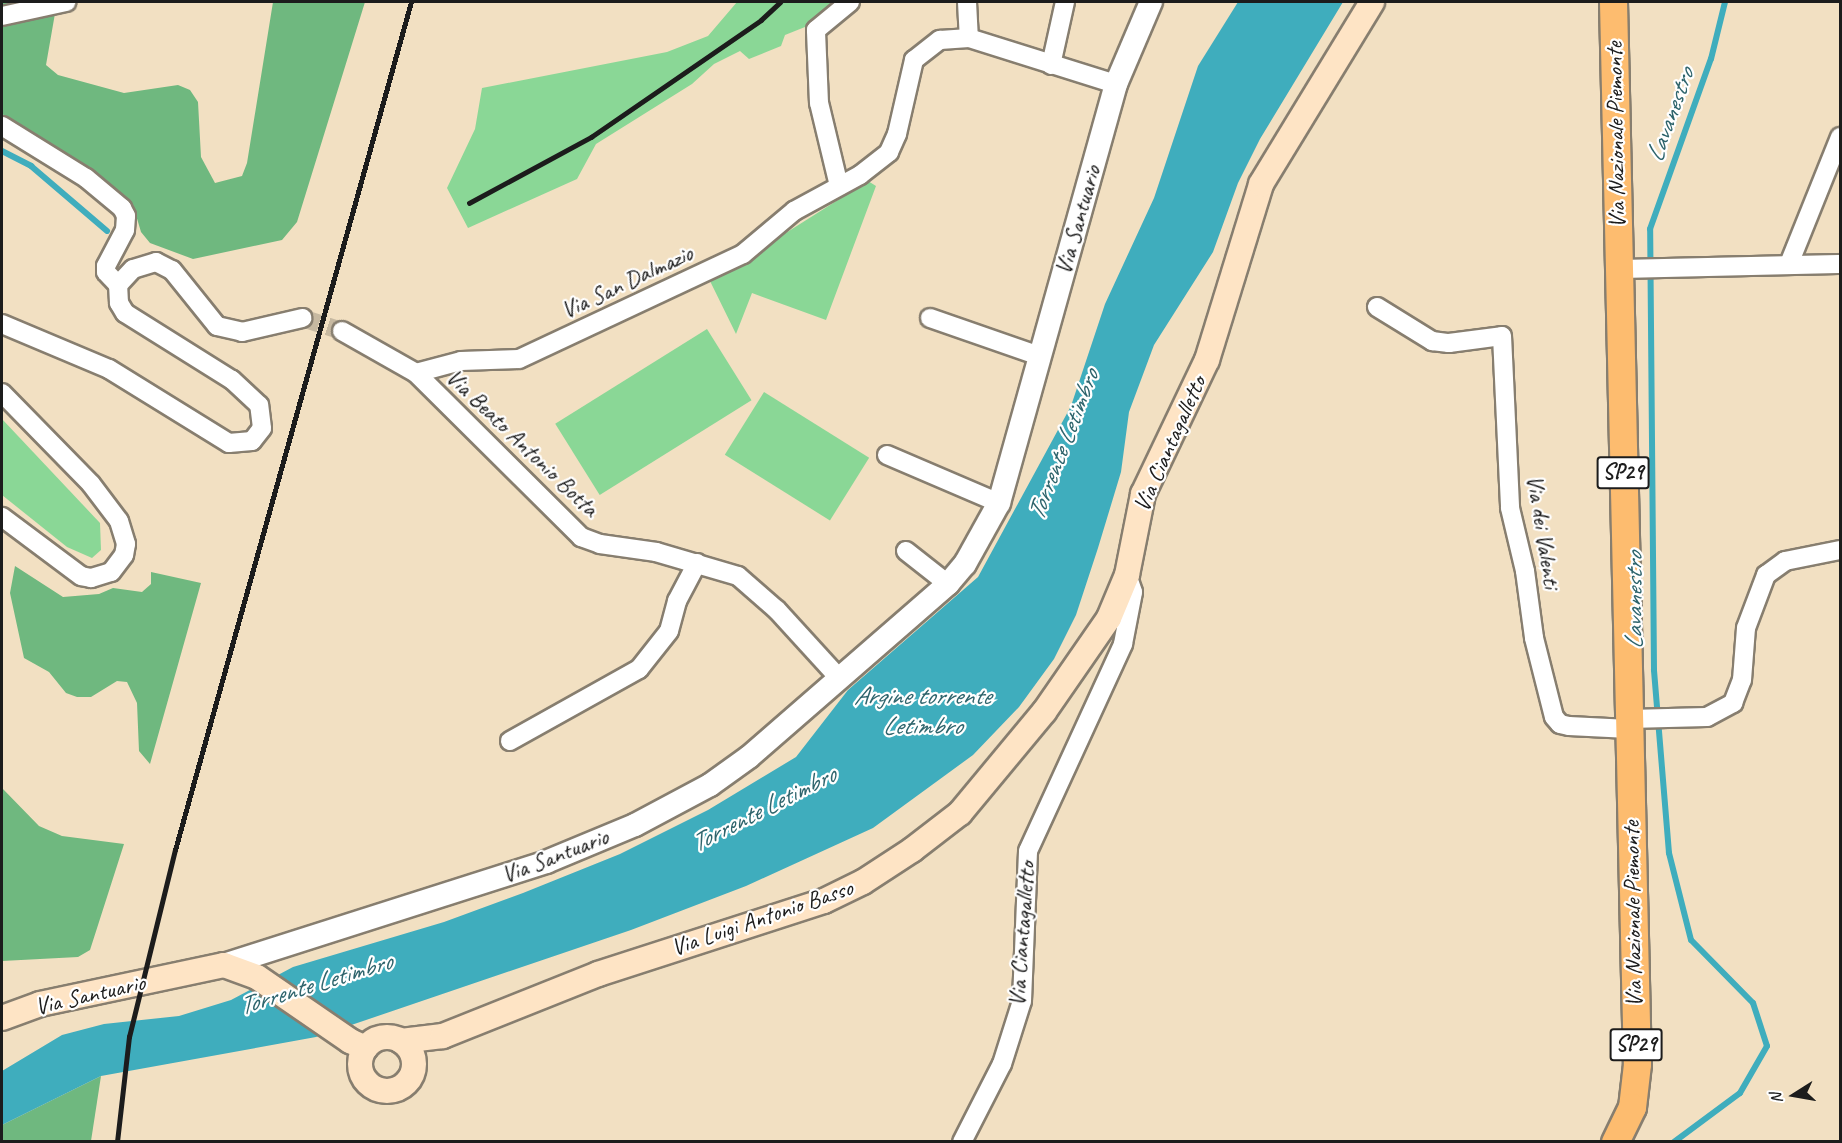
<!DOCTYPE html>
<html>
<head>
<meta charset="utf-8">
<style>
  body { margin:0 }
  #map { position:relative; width:1842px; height:1143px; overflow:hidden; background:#f2e0c2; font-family:Caveat,sans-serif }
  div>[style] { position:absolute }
  .green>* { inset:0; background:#8ad796; transform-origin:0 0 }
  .forest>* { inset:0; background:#6fb87f }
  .water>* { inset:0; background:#3fadbd }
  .stream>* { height:6px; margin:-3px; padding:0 3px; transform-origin:3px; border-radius:3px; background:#3fadbd }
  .minor-tunnel>* { height:18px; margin-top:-9px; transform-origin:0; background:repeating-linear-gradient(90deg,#c7b9a1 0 18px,transparent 0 27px) }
  .roads { filter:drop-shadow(2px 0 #877e6f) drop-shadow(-2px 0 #877e6f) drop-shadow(0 2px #877e6f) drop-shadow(0 -2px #877e6f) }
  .minor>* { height:18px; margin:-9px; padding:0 9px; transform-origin:9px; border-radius:9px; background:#fff }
  .tertiary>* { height:22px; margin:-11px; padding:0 11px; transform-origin:11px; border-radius:11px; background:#fff }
  .secondary>* { height:24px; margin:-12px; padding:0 12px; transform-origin:12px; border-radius:12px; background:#fee4c5 }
  .secondary>.ring { margin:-12px; padding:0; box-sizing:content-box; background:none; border:24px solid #fee4c5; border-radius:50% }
  .primary>* { height:27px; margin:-13.5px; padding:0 13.5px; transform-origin:13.5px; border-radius:13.5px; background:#fdbc6f }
  .rail>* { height:4.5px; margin:-2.25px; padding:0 2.25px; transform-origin:2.25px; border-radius:2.25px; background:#1c1c1c }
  span { translate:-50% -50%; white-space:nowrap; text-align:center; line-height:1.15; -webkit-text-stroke:4.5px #fff; paint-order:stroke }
  .shield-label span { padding:2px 4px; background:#fff; border:2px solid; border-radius:4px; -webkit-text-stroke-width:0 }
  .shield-label { font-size:22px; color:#1c1c1c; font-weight:700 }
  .street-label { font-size:24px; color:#1c1c1c }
  .water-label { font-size:26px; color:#2e646c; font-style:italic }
  .frame { position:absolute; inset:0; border:3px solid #1c1c1c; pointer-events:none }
  .north { position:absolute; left:1764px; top:1065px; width:60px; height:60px; -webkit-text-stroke:4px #fff; paint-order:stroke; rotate:259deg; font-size:16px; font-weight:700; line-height:24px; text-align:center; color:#1c1c1c }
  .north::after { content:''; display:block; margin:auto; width:21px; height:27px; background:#1c1c1c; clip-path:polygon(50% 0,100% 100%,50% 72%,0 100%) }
</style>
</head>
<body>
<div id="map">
  <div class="green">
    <i style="clip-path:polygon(737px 2px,835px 2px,810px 25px,785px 35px,781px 46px,749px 59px,740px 51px,714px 64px,692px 84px,596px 144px,577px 179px,468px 228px,447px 188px,475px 129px,482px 88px,667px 52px,708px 36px)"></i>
    <i style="clip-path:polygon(868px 181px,876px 186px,826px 320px,752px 293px,736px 334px,710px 281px)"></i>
    <i style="left:707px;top:329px;width:84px;height:179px;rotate:58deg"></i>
    <i style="left:764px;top:392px;width:124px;height:74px;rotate:32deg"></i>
    <i style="clip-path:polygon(2px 419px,100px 523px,101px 550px,92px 558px,67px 547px,2px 495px)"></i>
  </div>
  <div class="forest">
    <i style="clip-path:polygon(2px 2px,57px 2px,46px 65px,58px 75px,124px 93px,178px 85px,190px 90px,198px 102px,201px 157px,215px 183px,242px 176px,247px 163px,273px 2px,365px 2px,297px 222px,282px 240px,193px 259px,150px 243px,141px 232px,133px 205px,74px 159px,2px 114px)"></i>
    <i style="clip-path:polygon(15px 566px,63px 597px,99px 594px,113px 588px,142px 592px,151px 584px,151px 572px,201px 583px,150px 764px,139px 751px,137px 703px,127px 682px,117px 681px,91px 697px,77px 697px,66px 693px,49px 672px,24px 658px,10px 593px)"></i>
    <i style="clip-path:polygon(2px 788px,39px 826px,62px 836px,124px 844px,90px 950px,78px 957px,2px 961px)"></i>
    <i style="clip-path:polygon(101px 1076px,91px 1141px,2px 1141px,2px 1125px)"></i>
  </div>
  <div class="water">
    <i style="clip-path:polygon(1238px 2px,1343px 2px,1260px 139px,1238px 183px,1213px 252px,1154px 345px,1129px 412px,1121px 472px,1098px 548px,1076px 615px,1054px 659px,1019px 707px,973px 755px,873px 828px,746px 886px,631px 930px,316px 1037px,101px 1076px,2px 1125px,2px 1071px,62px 1035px,104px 1024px,179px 1016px,231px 1000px,293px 967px,444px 922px,523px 893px,620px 854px,708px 810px,796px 757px,848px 690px,978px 577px,1071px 406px,1105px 304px,1154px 198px,1198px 66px)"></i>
  </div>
  <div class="stream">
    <i style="left:2px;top:151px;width:33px;rotate:27deg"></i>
    <i style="left:31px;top:166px;width:100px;rotate:40.5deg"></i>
    <i style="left:1674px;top:1142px;width:82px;rotate:-36.6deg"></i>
    <i style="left:1740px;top:1093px;width:54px;rotate:-60.1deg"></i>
    <i style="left:1767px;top:1046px;width:45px;rotate:-108deg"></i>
    <i style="left:1753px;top:1003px;width:88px;rotate:-134.5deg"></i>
    <i style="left:1691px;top:940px;width:90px;rotate:-104.2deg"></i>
    <i style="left:1669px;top:853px;width:184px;rotate:-94.7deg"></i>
    <i style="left:1654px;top:670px;width:441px;rotate:-90.5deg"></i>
    <i style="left:1650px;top:229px;width:181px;rotate:-70.3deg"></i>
    <i style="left:1711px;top:59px;width:59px;rotate:-76.2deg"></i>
  </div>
  <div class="minor-tunnel">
    <i style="left:302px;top:318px;width:42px;rotate:18deg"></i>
  </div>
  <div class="roads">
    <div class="minor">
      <i style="left:967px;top:2px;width:36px;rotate:87deg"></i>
      <i style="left:2px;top:16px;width:66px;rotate:-12.3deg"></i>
      <i style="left:1051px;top:65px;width:65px;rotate:-77.5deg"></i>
      <i style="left:2px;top:126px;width:99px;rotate:31.8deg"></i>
      <i style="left:86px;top:178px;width:47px;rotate:39.8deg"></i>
      <i style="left:122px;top:208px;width:9px;rotate:63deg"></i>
      <i style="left:126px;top:216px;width:14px;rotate:94deg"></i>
      <i style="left:125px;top:230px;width:41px;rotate:117.8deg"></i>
      <i style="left:106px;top:266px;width:6px;rotate:90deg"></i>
      <i style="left:106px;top:272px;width:18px;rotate:47deg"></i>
      <i style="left:839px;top:186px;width:85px;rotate:-103.5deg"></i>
      <i style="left:819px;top:103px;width:73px;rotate:-92.4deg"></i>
      <i style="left:816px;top:30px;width:44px;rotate:-39.5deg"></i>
      <i style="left:1789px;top:264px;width:137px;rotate:-68.1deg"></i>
      <i style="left:1619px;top:269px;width:221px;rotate:-1.3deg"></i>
      <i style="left:118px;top:285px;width:22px;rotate:-47deg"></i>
      <i style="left:133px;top:269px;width:24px;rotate:-17deg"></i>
      <i style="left:156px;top:262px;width:18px;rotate:27deg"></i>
      <i style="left:172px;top:270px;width:72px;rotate:51.2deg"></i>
      <i style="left:217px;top:326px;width:26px;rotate:13deg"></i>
      <i style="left:242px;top:332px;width:62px;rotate:-13.1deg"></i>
      <i style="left:1377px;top:307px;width:65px;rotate:31.7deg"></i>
      <i style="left:1432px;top:341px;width:17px;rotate:7deg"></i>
      <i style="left:1449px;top:343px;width:53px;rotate:-7.5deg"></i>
      <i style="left:1502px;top:336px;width:172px;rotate:87.3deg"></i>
      <i style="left:1510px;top:508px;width:65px;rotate:76.6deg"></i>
      <i style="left:1525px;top:571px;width:68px;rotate:82.3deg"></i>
      <i style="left:1534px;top:638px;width:81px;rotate:75.8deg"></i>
      <i style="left:1554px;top:717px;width:9px;rotate:49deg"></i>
      <i style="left:1560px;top:724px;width:9px;rotate:13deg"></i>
      <i style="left:1569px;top:726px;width:60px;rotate:2.9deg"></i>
      <i style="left:930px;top:318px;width:116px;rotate:19.1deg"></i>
      <i style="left:2px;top:324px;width:116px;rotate:22.8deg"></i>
      <i style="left:109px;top:369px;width:141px;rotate:31.7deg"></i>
      <i style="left:229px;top:443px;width:23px;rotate:-5deg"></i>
      <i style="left:252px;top:441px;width:16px;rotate:-52deg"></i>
      <i style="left:262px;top:428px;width:23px;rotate:-97deg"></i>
      <i style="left:259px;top:405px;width:37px;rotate:-137deg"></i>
      <i style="left:232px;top:380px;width:126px;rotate:-147.9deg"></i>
      <i style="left:125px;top:313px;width:12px;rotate:-121deg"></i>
      <i style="left:119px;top:303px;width:18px;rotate:-93deg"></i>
      <i style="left:342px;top:331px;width:85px;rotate:29.6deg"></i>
      <i style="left:416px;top:373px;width:233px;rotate:44.8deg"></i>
      <i style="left:581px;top:537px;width:20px;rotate:20deg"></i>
      <i style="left:600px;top:544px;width:57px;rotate:8.1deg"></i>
      <i style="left:656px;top:552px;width:85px;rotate:16.3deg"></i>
      <i style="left:738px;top:576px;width:52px;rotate:41.1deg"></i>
      <i style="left:777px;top:610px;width:92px;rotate:47.6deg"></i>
      <i style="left:416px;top:373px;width:47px;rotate:-14.9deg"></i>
      <i style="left:461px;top:361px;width:58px;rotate:-2deg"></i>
      <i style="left:519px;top:359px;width:247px;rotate:-25.1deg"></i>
      <i style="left:743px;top:254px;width:67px;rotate:-40.1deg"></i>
      <i style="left:794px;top:211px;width:75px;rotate:-28.6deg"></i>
      <i style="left:860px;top:175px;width:37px;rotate:-38deg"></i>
      <i style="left:889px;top:152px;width:20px;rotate:-66deg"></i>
      <i style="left:897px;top:134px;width:76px;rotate:-77.1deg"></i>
      <i style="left:914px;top:60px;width:33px;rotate:-38deg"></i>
      <i style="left:940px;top:40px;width:29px;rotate:-4deg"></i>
      <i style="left:969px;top:38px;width:154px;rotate:17.4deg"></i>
      <i style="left:2px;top:393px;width:127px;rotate:45.6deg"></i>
      <i style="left:91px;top:484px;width:46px;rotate:52.9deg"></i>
      <i style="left:119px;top:521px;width:24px;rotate:73deg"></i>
      <i style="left:126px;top:544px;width:11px;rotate:100deg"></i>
      <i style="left:124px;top:555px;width:21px;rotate:127deg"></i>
      <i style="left:111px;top:572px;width:21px;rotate:163deg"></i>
      <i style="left:91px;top:578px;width:10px;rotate:-169deg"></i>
      <i style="left:81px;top:576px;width:99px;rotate:-143.2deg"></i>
      <i style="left:887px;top:455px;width:122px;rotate:23.2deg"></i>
      <i style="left:906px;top:551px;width:53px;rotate:38.2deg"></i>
      <i style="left:1629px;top:719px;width:78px;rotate:-1.5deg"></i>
      <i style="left:1707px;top:717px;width:30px;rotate:-28deg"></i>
      <i style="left:1733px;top:703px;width:25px;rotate:-69deg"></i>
      <i style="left:1742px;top:680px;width:52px;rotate:-85.6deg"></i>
      <i style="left:1746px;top:628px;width:57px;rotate:-69.3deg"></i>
      <i style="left:1766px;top:575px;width:24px;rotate:-36deg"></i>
      <i style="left:1785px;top:561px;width:56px;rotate:-11.3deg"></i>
      <i style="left:510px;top:741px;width:148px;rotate:-29.2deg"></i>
      <i style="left:639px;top:669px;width:48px;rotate:-51.7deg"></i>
      <i style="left:669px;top:631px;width:31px;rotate:-75deg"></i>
      <i style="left:677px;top:601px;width:43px;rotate:-62.2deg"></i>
      <i style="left:962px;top:1142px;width:88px;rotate:-62.9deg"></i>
      <i style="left:1002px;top:1064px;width:66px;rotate:-72.4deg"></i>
      <i style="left:1022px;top:1001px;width:150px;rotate:-87.7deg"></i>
      <i style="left:1028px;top:851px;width:228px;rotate:-65.3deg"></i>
      <i style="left:1123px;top:644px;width:53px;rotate:-79.1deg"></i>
      <i style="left:1133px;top:592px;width:18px;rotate:-109deg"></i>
    </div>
    <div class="tertiary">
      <i style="left:224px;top:965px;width:338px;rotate:-17.7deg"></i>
      <i style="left:546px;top:862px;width:96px;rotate:-22.6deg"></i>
      <i style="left:635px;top:825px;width:85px;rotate:-28.1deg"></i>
      <i style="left:710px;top:785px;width:48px;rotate:-35.7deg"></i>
      <i style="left:749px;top:757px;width:264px;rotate:-41deg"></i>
      <i style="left:948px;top:584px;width:26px;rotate:-50deg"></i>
      <i style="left:965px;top:564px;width:70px;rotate:-60.9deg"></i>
      <i style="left:999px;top:503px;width:435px;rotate:-74.4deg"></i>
      <i style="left:1116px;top:84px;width:89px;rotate:-66.9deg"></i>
    </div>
    <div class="secondary">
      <i style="left:2px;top:1018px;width:40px;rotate:-20.2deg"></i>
      <i style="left:40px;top:1004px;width:188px;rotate:-12deg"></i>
      <i style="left:224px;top:965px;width:35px;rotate:20deg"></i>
      <i style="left:257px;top:977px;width:113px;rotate:34.5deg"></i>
      <i style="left:350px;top:1041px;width:17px;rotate:24deg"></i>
      <i class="ring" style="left:360px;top:1037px;width:30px;height:30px"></i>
      <i style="left:401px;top:1041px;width:42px;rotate:-6.8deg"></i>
      <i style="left:443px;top:1036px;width:167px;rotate:-21.8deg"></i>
      <i style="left:598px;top:974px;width:237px;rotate:-17.9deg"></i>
      <i style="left:824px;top:901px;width:43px;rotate:-26deg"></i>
      <i style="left:863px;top:882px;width:59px;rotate:-33.1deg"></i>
      <i style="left:912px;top:850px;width:61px;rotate:-37.6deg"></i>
      <i style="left:960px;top:813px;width:131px;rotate:-50.3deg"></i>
      <i style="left:1044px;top:712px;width:114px;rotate:-55.3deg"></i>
      <i style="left:1109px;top:618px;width:47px;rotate:-67.3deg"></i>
      <i style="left:1127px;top:575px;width:83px;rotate:-78.8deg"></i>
      <i style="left:1143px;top:494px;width:148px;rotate:-64.5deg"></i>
      <i style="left:1207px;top:360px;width:184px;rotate:-72.9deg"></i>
      <i style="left:1261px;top:184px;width:213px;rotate:-58.6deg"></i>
    </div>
    <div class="primary">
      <i style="left:1613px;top:2px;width:1062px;rotate:88.71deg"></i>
      <i style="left:1637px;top:1064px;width:43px;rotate:96.6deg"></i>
      <i style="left:1632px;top:1107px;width:39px;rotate:116deg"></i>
    </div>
  </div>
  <div class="rail">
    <i style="left:469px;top:203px;width:139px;rotate:-28.4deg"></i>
    <i style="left:591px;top:137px;width:206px;rotate:-34.5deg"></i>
    <i style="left:761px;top:20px;width:26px;rotate:-43deg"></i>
    <i style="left:117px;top:1142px;width:106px;rotate:-83.5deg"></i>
    <i style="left:129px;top:1037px;width:193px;rotate:-76.2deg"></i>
    <i style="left:175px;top:850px;width:880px;rotate:-74.45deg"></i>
  </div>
  <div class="shield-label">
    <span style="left:1623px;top:473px">SP29</span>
    <span style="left:1636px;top:1045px">SP29</span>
  </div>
  <div class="street-label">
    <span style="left:1616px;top:135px;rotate:-91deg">Via Nazionale Piemonte</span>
    <span style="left:1078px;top:220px;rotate:-74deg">Via Santuario</span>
    <span style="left:627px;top:282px;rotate:-25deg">Via San Dalmazio</span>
    <span style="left:522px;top:443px;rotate:44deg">Via Beato Antonio Botta</span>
    <span style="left:1170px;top:444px;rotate:-66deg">Via Ciantagalletto</span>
    <span style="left:1543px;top:532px;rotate:81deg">Via dei Valenti</span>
    <span style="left:555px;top:856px;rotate:-21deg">Via Santuario</span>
    <span style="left:1633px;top:914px;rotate:-91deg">Via Nazionale Piemonte</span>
    <span style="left:762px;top:918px;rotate:-19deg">Via Luigi Antonio Basso</span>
    <span style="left:1022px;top:934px;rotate:-86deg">Via Ciantagalletto</span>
    <span style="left:90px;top:995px;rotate:-13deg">Via Santuario</span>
  </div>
  <div class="water-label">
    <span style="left:1670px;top:115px;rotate:-70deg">Lavanestro</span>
    <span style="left:1063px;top:445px;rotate:-69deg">Torrente Letimbro</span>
    <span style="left:1634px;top:601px;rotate:-90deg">Lavanestro</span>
    <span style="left:922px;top:711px">Argine torrente<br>Letimbro</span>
    <span style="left:763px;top:809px;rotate:-27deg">Torrente Letimbro</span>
    <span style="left:315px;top:984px;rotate:-17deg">Torrente Letimbro</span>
  </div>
  <div class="frame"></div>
  <div class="north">N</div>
</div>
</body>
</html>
